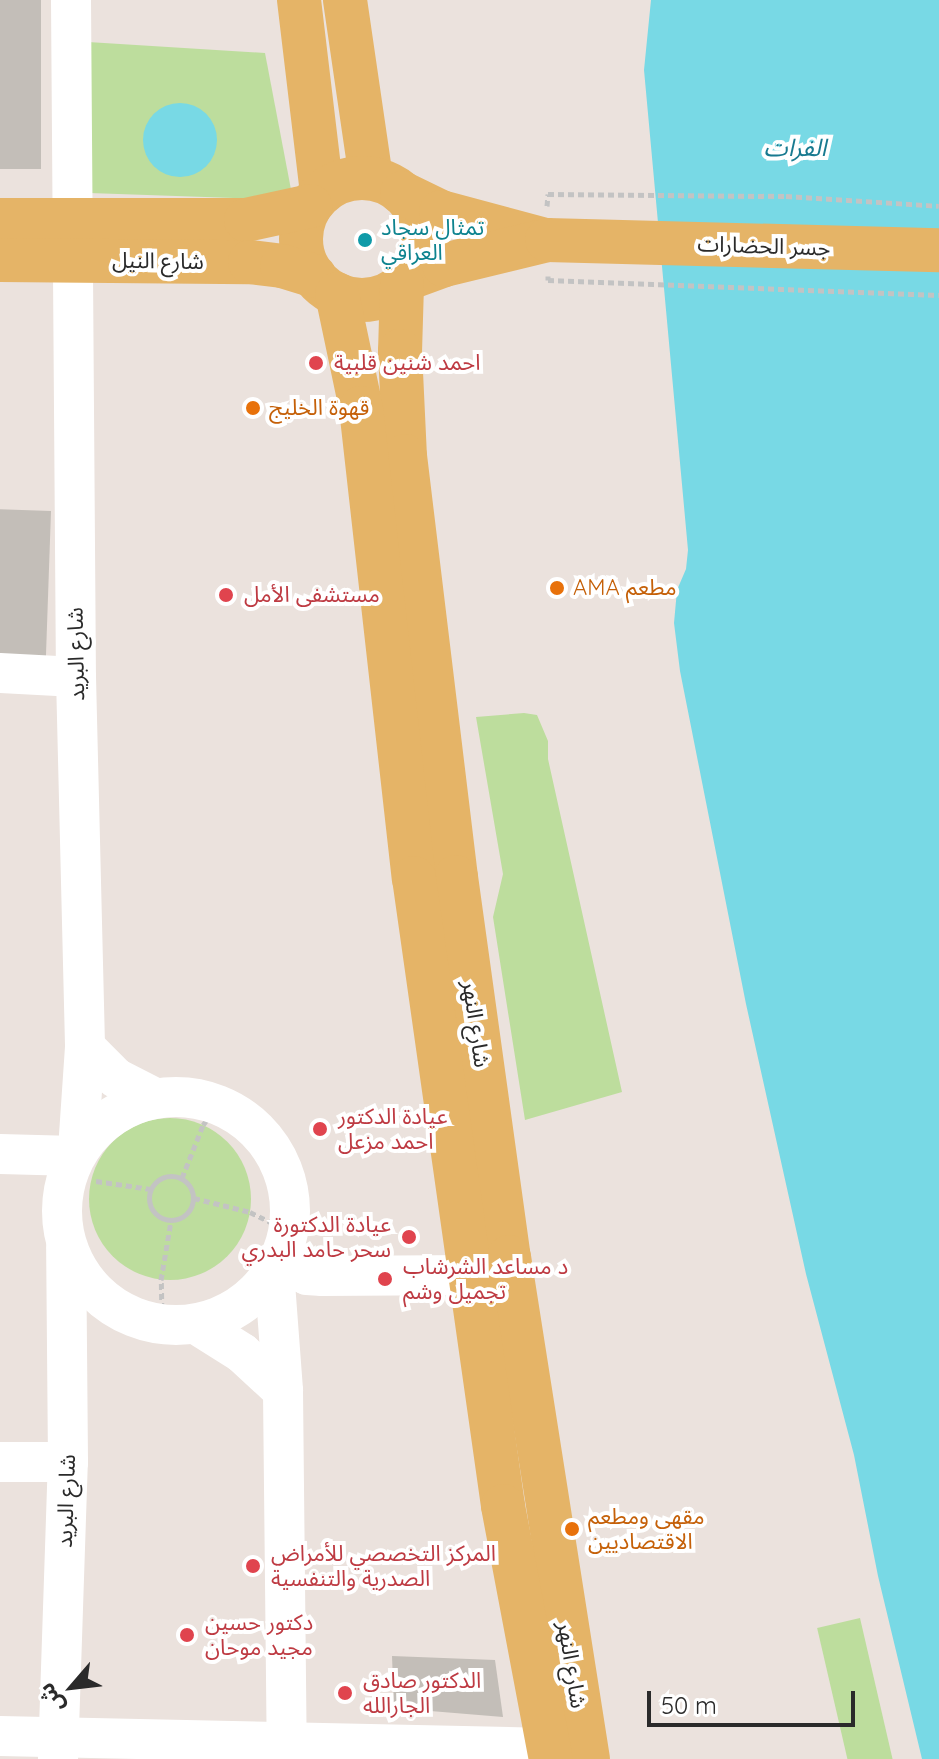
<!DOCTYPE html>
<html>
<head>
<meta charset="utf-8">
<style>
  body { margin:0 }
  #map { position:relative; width:939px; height:1759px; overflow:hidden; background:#ebe2dd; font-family:Quicksand,"Noto Sans Arabic",sans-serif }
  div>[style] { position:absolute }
  .green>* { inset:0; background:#bddd9d; transform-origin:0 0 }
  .round { border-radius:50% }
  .water>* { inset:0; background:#78d9e5 }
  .building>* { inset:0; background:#c3beb8; transform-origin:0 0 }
  .path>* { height:5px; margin-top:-2.5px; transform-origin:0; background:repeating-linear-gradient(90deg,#c3c3c3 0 6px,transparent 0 10px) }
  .path>.ring { margin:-2.5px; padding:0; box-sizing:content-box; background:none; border:5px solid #c3c3c3; border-radius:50% }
  .minor>* { height:40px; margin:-20px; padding:0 20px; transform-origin:20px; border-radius:20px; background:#fff }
  .minor>.ring { margin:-20px; padding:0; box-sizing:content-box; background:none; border:40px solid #fff; border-radius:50% }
  .major>* { height:44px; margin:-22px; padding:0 22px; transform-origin:22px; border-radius:22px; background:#e5b467 }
  .major>.ring { margin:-22px; padding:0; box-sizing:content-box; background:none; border:44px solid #e5b467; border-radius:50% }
  .dots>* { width:22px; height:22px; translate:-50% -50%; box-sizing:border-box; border:4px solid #fff; border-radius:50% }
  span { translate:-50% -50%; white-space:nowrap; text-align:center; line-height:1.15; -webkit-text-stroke:8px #fff; paint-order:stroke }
  .culture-label { font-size:22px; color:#0d838f }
  .left { translate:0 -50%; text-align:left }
  .street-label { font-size:22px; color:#2a2a2a }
  .health-label { font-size:22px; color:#be3a42 }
  .right { translate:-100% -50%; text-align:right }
  .food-label { font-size:22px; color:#c56008 }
  .water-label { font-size:24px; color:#187a90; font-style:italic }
  .north { position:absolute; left:32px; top:1647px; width:80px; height:80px; -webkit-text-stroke:6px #fff; paint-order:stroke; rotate:242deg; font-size:22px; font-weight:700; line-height:32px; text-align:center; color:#2a2a2a }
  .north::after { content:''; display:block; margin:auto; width:28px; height:36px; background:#2a2a2a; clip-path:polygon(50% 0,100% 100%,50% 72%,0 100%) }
  .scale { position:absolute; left:647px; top:1691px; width:208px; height:36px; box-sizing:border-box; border:4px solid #2a2a2a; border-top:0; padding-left:10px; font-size:24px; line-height:28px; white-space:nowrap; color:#2a2a2a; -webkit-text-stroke:6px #fff; paint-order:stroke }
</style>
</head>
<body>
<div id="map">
  <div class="green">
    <i style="clip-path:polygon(88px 42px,265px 53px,293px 200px,89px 193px)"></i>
    <i style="clip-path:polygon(524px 713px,537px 715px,548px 741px,548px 759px,622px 1092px,525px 1120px,493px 917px,503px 874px,476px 717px)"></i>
    <i class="round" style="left:89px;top:1118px;width:162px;height:162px"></i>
    <i style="left:860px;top:1618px;width:145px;height:44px;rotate:77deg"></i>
  </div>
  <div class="water">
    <i style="clip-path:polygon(651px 0,939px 0,939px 1759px,922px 1759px,878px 1576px,854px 1455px,806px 1274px,746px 1004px,680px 671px,674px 623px,677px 590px,686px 569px,688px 550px,644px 70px)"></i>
    <i class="round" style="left:143px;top:103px;width:74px;height:74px"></i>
  </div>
  <div class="building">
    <i style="left:0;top:0;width:41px;height:169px"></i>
    <i style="left:51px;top:511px;width:162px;height:51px;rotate:92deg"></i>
    <i style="clip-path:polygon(392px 1656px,495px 1660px,503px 1717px,394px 1708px)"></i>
  </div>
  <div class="path">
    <i style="left:547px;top:206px;width:12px;rotate:-85deg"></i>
    <i style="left:548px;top:194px;width:238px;rotate:0.5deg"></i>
    <i style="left:786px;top:196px;width:153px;rotate:3.7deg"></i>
    <i style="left:548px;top:276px;width:4px;rotate:90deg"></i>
    <i style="left:548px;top:280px;width:391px;rotate:2.2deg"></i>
    <i class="ring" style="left:149px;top:1176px;width:39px;height:39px"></i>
    <i style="left:182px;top:1178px;width:57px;rotate:-68.4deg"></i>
    <i style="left:203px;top:1125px;width:26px;rotate:-54deg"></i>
    <i style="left:96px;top:1181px;width:55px;rotate:8.4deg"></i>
    <i style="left:194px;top:1198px;width:58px;rotate:14deg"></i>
    <i style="left:250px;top:1212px;width:41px;rotate:25.9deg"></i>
    <i style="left:162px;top:1319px;width:39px;rotate:-91deg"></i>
    <i style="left:161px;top:1280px;width:60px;rotate:-80.4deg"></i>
  </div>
  <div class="minor">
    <i style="left:71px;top:0;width:677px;rotate:89.58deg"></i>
    <i style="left:76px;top:677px;width:370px;rotate:88.6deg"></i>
    <i style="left:85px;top:1047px;width:104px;rotate:93.9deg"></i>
    <i style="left:0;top:673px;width:76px;rotate:3deg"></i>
    <i style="left:85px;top:1047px;width:44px;rotate:45deg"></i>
    <i style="left:116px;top:1078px;width:44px;rotate:27.1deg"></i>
    <i class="ring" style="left:62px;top:1097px;width:188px;height:188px"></i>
    <i style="left:0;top:1154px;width:75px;rotate:1.5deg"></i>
    <i style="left:278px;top:1263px;width:31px;rotate:22deg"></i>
    <i style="left:307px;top:1275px;width:15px;rotate:4deg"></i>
    <i style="left:322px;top:1276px;width:149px;rotate:-0.4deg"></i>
    <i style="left:274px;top:1270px;width:121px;rotate:85.7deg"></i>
    <i style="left:283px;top:1391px;width:368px;rotate:89.4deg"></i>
    <i style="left:196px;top:1324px;width:54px;rotate:32.2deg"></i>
    <i style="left:242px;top:1353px;width:56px;rotate:42.8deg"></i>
    <i style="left:0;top:1462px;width:68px"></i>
    <i style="left:0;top:1736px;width:548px;rotate:1.25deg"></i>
    <i style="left:58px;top:1759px;width:297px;rotate:-88.1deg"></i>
    <i style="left:68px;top:1462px;width:215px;rotate:-90.5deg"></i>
  </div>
  <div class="major">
    <i style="left:299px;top:0;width:194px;rotate:83.2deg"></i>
    <i style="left:345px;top:0;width:180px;rotate:81.7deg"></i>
    <i class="ring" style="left:301px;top:178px;width:78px;height:78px"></i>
    <i style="left:402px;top:193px;width:43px;rotate:26deg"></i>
    <i style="left:441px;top:212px;width:104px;rotate:15.1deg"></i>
    <i style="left:0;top:220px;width:246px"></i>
    <i style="left:246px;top:220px;width:66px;rotate:-12.2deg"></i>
    <i style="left:0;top:260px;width:250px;rotate:0.5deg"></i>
    <i style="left:250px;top:262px;width:32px;rotate:7deg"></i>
    <i style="left:282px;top:266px;width:34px;rotate:17deg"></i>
    <i style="left:409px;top:278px;width:37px;rotate:-20deg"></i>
    <i style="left:444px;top:265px;width:106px;rotate:-13.6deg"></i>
    <i style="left:547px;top:240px;width:392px;rotate:1.5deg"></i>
    <i style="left:402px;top:285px;width:66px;rotate:91.7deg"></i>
    <i style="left:400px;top:351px;width:105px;rotate:87.3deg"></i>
    <i style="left:405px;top:456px;width:424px;rotate:83.1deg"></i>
    <i style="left:456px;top:877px;width:384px;rotate:82.1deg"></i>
    <i style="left:509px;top:1257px;width:508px;rotate:81.06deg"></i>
    <i style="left:337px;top:294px;width:116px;rotate:78.1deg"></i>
    <i style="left:361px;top:408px;width:473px;rotate:83.6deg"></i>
    <i style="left:414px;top:878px;width:634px;rotate:81.93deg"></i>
    <i style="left:503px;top:1506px;width:258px;rotate:79.3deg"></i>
  </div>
  <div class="dots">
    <i style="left:365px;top:240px;background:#0f9aa8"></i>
    <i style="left:316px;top:363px;background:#e0444e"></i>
    <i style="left:253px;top:408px;background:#e8710a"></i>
    <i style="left:557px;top:588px;background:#e8710a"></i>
    <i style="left:226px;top:595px;background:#e0444e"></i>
    <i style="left:320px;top:1129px;background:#e0444e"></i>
    <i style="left:409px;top:1237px;background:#e0444e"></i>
    <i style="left:385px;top:1279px;background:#e0444e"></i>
    <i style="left:572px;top:1529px;background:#e8710a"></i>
    <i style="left:253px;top:1566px;background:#e0444e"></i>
    <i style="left:187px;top:1635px;background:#e0444e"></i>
    <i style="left:345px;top:1693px;background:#e0444e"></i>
  </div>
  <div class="culture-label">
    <span class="left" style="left:381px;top:240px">تمثال سجاد<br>العراقي</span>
  </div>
  <div class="street-label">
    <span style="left:764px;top:246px;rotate:2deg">جسر الحضارات</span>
    <span style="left:158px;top:261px;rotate:1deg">شارع النيل</span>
    <span style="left:76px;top:654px;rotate:-91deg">شارع البريد</span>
    <span style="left:476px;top:1024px;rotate:82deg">شارع النهر</span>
    <span style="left:66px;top:1501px;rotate:-88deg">شارع البريد</span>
    <span style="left:572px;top:1665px;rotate:81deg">شارع النهر</span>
  </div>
  <div class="health-label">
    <span class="left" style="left:334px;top:363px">احمد شنين قلبية</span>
    <span class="left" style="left:244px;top:595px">مستشفى الأمل</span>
    <span class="left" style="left:338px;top:1129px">عيادة الدكتور<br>احمد مزعل</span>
    <span class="right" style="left:391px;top:1237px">عيادة الدكتورة<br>سحر حامد البدري</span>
    <span class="left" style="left:403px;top:1279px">د مساعد الشرشاب<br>تجميل وشم</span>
    <span class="left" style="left:271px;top:1566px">المركز التخصصي للأمراض<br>الصدرية والتنفسية</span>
    <span class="left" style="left:205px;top:1635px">دكتور حسين<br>مجيد موحان</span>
    <span class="left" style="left:363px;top:1693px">الدكتور صادق<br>الجارالله</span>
  </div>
  <div class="food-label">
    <span class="left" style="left:269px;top:408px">قهوة الخليج</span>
    <span class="left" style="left:573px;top:588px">AMA مطعم</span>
    <span class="left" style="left:588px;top:1529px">مقهى ومطعم<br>الاقتصاديين</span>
  </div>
  <div class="water-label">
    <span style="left:795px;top:148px">الفرات</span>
  </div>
  <div class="north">ش</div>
  <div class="scale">50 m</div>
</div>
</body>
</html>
